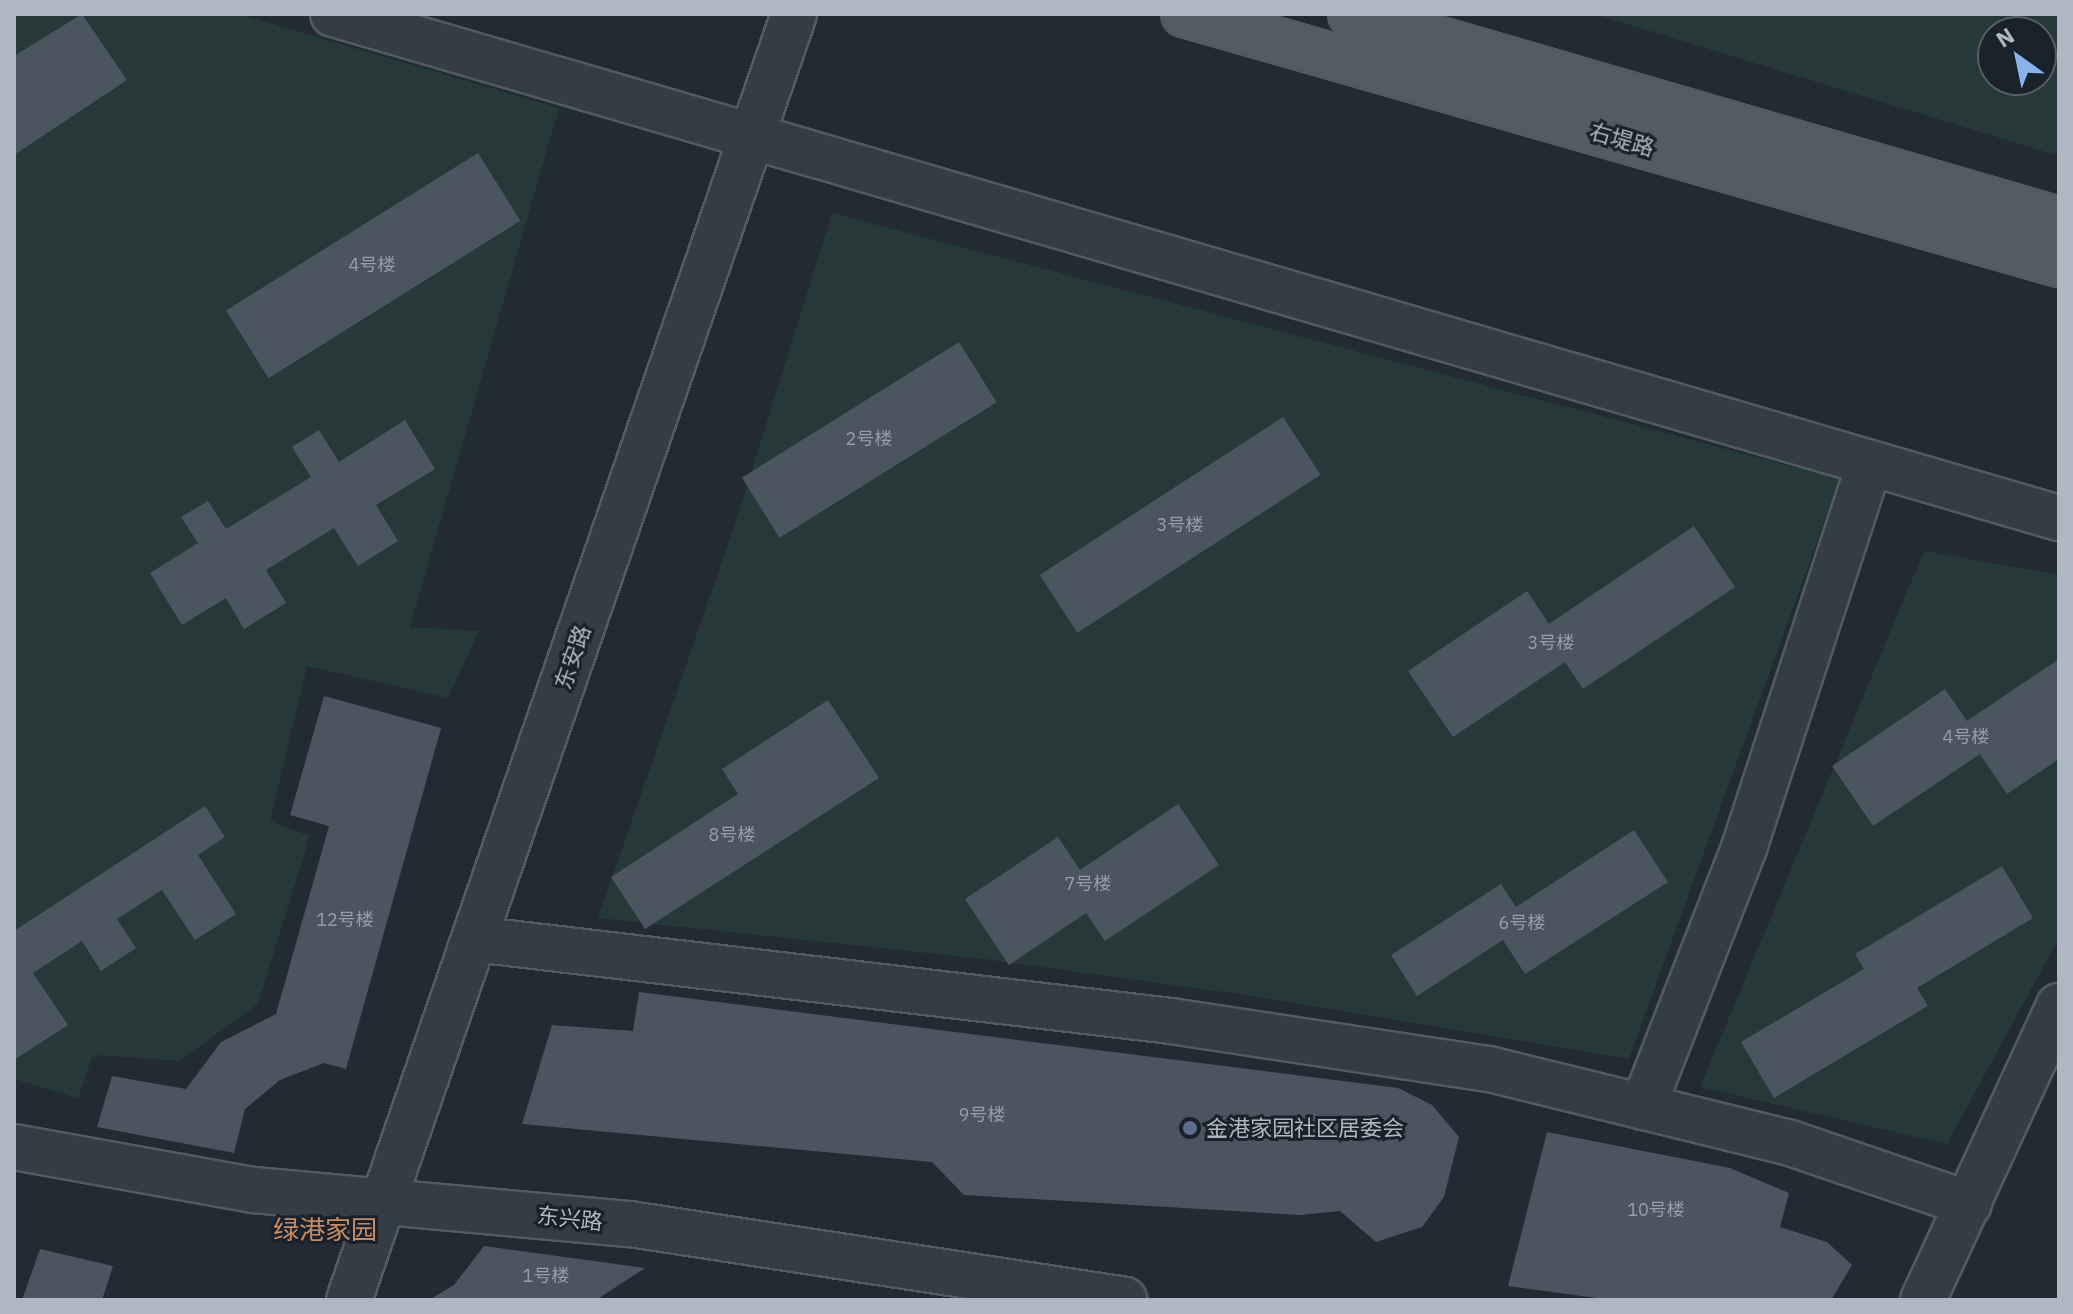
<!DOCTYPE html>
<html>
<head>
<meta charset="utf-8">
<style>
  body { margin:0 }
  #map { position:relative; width:2073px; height:1314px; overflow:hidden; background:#222a34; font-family:"IBM Plex Sans","Noto Sans SC",sans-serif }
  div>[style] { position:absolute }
  .green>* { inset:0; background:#263838 }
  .building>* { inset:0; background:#4a5560; transform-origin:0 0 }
  .roads { filter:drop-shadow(2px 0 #525a63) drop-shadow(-2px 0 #525a63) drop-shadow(0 2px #525a63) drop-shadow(0 -2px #525a63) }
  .minor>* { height:44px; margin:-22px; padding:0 22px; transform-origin:22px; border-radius:22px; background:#353c45 }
  .major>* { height:44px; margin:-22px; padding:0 22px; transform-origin:22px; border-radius:22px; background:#535b65 }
  .dots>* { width:22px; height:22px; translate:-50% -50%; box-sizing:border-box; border:4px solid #1a212a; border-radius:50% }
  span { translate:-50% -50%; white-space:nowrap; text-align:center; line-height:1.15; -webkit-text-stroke:6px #1a212a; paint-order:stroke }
  .number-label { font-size:18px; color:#969eaa }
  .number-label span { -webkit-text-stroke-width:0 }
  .street-label { font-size:22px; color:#afb7c2 }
  .poi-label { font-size:22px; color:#afb7c2 }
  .left { translate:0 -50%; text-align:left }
  .quarter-label { font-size:26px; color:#c88c64 }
  .frame { position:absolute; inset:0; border:16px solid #afb7c2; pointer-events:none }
  .north { position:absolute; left:1977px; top:16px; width:80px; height:80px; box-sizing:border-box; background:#1a212a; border:2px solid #565d67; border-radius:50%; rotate:327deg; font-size:22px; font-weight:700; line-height:32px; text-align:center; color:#afb7c2 }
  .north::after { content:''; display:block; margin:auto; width:28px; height:36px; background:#89b3ed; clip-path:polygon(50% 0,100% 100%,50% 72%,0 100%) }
</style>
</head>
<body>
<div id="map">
  <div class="green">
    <i style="clip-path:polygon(14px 14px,239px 14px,559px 108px,410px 627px,479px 631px,448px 698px,307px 666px,270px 821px,310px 836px,258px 1004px,179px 1061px,93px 1055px,78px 1098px,14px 1079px)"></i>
    <i style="clip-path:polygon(evenodd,1594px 14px,2059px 14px,2059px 156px,1594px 14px,1993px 32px,2041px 32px,2041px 80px,1993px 80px,1993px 32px)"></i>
    <i style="clip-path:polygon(832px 213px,1840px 479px,1629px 1059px,1260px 997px,984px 959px,598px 918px,733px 530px)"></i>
    <i style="clip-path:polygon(1924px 551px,2056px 574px,2059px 567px,2059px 938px,1947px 1144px,1700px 1087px)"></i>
  </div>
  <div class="building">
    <i style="clip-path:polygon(82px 14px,127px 80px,14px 155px,14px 56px)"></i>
    <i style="left:478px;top:153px;width:80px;height:297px;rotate:58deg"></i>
    <i style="left:959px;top:342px;width:71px;height:256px;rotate:58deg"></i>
    <i style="left:1283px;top:417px;width:69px;height:290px;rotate:57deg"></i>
    <i style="clip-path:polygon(405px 420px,435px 469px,376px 505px,398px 541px,358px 566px,334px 528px,266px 570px,286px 603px,244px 629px,226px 598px,182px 625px,150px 573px,198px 543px,181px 517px,208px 501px,226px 529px,311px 477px,292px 447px,319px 430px,339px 462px)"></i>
    <i style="clip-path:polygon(1694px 526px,1735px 587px,1583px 689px,1565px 662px,1453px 737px,1408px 671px,1527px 591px,1549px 624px)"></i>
    <i style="clip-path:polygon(2059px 659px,2059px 759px,2007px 794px,1980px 754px,1873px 826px,1832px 766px,1945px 689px,1967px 721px)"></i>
    <i style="clip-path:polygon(324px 696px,441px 728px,346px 1069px,324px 1063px,280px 1080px,245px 1109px,234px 1153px,97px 1127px,112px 1076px,186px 1089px,221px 1042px,276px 1014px,329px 826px,290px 815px)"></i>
    <i style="clip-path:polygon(828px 700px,879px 778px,645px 929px,611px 877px,738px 794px,722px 769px)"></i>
    <i style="clip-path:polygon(1178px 804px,1219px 865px,1105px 941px,1086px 913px,1009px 965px,965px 899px,1058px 837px,1080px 870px)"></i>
    <i style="clip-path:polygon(205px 806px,225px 837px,198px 855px,236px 914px,195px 940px,162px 890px,117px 919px,136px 948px,101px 971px,82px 941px,33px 973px,68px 1025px,14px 1060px,14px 931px)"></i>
    <i style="clip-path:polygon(1634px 830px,1668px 882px,1525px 974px,1503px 940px,1417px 996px,1391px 955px,1501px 884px,1516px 907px)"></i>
    <i style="clip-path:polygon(2002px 866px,2033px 918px,1917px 988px,1928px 1006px,1774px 1098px,1741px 1042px,1864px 969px,1855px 954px)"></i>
    <i style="clip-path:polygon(639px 992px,1398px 1088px,1432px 1105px,1459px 1137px,1444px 1197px,1422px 1227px,1376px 1242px,1340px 1211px,1300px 1215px,964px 1195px,932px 1162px,522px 1124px,552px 1025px,633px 1031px)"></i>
    <i style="clip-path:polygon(1547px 1132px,1730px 1168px,1789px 1193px,1780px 1227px,1827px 1242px,1852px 1265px,1831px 1300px,1611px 1300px,1508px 1286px)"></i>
    <i style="clip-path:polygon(484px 1246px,645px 1268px,596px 1300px,429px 1300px,454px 1285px)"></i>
    <i style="clip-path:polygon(40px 1249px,113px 1266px,102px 1300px,22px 1300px)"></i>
  </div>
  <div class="roads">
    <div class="minor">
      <i style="left:333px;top:14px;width:1798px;rotate:16.28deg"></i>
      <i style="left:474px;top:939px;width:702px;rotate:6.71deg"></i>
      <i style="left:1171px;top:1021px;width:322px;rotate:8.6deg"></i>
      <i style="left:1489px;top:1069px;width:310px;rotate:13.8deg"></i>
      <i style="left:1790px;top:1143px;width:189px;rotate:18.8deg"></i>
      <i style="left:1643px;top:1107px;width:278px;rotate:-68.7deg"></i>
      <i style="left:1744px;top:848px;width:402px;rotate:-71.9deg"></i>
      <i style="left:14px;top:1147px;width:244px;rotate:10.2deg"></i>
      <i style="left:254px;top:1190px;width:378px;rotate:5.2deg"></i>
      <i style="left:630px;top:1224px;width:500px;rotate:8.7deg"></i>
      <i style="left:349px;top:1300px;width:1361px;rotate:-70.91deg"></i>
      <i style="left:1923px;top:1300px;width:324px;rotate:-65.2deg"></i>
    </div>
    <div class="major">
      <i style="left:1184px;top:14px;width:910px;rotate:15.95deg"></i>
      <i style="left:1351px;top:14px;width:737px;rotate:16.22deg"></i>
    </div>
  </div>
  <div class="dots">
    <i style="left:1190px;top:1128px;background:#5c6f8a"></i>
  </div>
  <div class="number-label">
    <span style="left:372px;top:265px">4号楼</span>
    <span style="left:869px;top:439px">2号楼</span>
    <span style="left:1180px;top:525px">3号楼</span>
    <span style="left:1551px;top:643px">3号楼</span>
    <span style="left:1966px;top:737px">4号楼</span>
    <span style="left:732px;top:835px">8号楼</span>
    <span style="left:1088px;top:884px">7号楼</span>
    <span style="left:345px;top:920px">12号楼</span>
    <span style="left:1522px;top:923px">6号楼</span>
    <span style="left:982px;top:1115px">9号楼</span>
    <span style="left:1656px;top:1210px">10号楼</span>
    <span style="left:546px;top:1276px">1号楼</span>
  </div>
  <div class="street-label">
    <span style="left:1622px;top:139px;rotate:16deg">右堤路</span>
    <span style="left:572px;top:657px;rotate:-71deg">东安路</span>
    <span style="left:570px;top:1218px;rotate:6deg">东兴路</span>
  </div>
  <div class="poi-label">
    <span class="left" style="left:1206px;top:1128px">金港家园社区居委会</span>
  </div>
  <div class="quarter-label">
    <span style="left:325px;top:1230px">绿港家园</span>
  </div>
  <div class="frame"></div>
  <div class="north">N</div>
</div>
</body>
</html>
